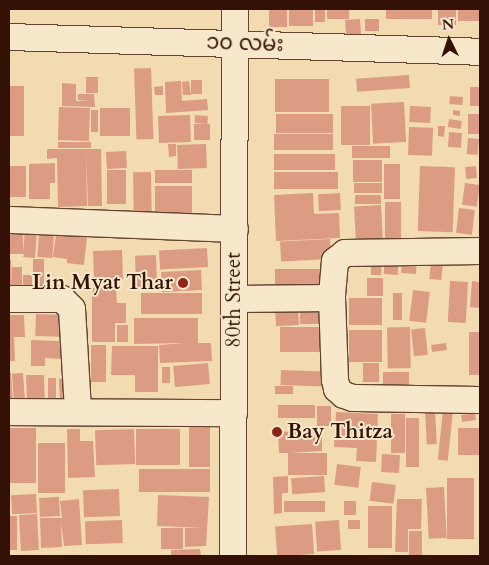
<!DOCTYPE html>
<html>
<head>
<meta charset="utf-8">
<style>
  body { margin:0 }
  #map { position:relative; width:489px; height:565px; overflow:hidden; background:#f2dbb0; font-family:Cardo,"Noto Sans Myanmar",serif }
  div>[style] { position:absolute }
  .building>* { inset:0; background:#db9c83; transform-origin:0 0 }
  .roads { filter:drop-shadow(1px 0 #644430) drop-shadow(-1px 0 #644430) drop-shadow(0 1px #644430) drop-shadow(0 -1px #644430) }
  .minor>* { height:26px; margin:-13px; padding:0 13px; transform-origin:13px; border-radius:13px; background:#f7e8cc }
  .dots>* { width:14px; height:14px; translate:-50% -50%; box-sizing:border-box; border:2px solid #f7e8cc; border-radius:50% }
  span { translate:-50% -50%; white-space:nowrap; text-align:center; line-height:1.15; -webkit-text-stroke:4px #f7e8cc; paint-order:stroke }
  .street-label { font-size:21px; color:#341105 }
  .poi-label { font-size:21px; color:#341105; font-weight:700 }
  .right { translate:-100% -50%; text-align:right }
  .left { translate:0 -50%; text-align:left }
  .frame { position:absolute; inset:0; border:10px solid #341105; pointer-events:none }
  .north { position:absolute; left:424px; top:15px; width:50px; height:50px; -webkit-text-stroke:4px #f7e8cc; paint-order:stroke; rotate:356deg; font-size:14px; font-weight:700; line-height:20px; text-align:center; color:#341105 }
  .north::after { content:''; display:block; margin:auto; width:18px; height:22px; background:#341105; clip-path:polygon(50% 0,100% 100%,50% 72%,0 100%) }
</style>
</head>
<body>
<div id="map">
  <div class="building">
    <i style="left:269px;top:9px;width:18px;height:18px"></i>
    <i style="left:289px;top:9px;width:24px;height:17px"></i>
    <i style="left:315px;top:9px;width:10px;height:13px"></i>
    <i style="left:386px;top:9px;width:46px;height:10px"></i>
    <i style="left:438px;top:9px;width:18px;height:16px"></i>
    <i style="left:458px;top:9px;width:22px;height:12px"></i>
    <i style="left:349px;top:10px;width:9px;height:22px;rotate:90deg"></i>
    <i style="left:360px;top:19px;width:15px;height:15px;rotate:86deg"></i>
    <i style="left:365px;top:19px;width:14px;height:12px"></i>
    <i style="left:151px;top:68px;width:71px;height:17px;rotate:88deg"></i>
    <i style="left:409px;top:75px;width:13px;height:53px;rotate:86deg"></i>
    <i style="left:86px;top:77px;width:12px;height:16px"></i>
    <i style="left:275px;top:79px;width:54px;height:33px"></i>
    <i style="left:191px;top:80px;width:11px;height:14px"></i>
    <i style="clip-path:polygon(181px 81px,182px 101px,207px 99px,208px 110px,166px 113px,165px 82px)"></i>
    <i style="clip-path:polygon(189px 81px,191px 95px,183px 95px,182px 82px)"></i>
    <i style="clip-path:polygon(62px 83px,76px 84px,76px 101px,91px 101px,78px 100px,78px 94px,94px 94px,95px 107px,62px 106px)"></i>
    <i style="left:9px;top:86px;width:15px;height:50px"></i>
    <i style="clip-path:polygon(163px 86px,163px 95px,155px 95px,154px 87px)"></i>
    <i style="left:470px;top:87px;width:10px;height:19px"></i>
    <i style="left:450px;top:96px;width:13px;height:8px;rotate:4deg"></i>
    <i style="left:404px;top:102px;width:40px;height:33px;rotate:87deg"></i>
    <i style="left:370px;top:106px;width:39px;height:29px;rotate:90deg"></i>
    <i style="left:410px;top:106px;width:21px;height:16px;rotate:3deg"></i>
    <i style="left:59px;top:107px;width:31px;height:33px;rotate:2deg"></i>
    <i style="left:100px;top:108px;width:30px;height:28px"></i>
    <i style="left:91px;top:110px;width:7px;height:22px"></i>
    <i style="clip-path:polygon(453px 110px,460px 111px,460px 116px,453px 115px)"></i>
    <i style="left:276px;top:114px;width:57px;height:19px"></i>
    <i style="left:468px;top:114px;width:12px;height:20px"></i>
    <i style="left:190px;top:115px;width:27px;height:32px;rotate:88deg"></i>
    <i style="left:195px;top:115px;width:13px;height:8px;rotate:4deg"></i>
    <i style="left:449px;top:119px;width:13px;height:8px;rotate:9deg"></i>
    <i style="left:194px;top:124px;width:16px;height:16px"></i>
    <i style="clip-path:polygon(438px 126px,445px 126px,444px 137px,438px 136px)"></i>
    <i style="left:409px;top:127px;width:24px;height:28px;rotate:2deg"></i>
    <i style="left:449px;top:132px;width:13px;height:15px;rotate:4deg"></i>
    <i style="left:333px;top:134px;width:16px;height:59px;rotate:90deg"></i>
    <i style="left:468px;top:138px;width:11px;height:16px;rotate:5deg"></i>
    <i style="left:58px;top:142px;width:33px;height:6px"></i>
    <i style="clip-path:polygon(168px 144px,176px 144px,176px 156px,169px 157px)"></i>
    <i style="left:206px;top:144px;width:24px;height:29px;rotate:88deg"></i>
    <i style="left:390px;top:146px;width:12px;height:38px;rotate:90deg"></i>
    <i style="clip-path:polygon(47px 149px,101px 149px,102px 206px,88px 206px,86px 151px,87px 206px,58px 207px,57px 158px,47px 159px)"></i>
    <i style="left:126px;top:151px;width:17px;height:20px;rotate:87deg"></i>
    <i style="left:335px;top:154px;width:16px;height:61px;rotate:90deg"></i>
    <i style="left:382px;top:160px;width:22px;height:29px;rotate:90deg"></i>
    <i style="clip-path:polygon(55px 163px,55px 183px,50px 183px,50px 199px,29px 199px,29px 164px)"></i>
    <i style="left:384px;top:164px;width:16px;height:35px"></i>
    <i style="left:9px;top:166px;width:17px;height:31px"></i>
    <i style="left:420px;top:166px;width:35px;height:65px;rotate:2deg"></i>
    <i style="left:476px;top:166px;width:12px;height:11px;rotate:85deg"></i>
    <i style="left:107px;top:170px;width:19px;height:34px"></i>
    <i style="left:192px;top:170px;width:13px;height:37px;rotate:90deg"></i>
    <i style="left:151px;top:172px;width:42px;height:18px;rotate:89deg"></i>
    <i style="left:338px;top:172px;width:17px;height:64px;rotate:90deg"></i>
    <i style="left:382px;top:183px;width:10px;height:28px;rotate:90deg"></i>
    <i style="left:465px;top:183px;width:15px;height:22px;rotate:8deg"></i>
    <i style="left:192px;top:186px;width:27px;height:37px;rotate:90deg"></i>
    <i style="clip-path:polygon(313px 193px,314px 214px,339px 213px,340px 238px,276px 241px,274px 195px)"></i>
    <i style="left:340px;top:193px;width:17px;height:22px;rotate:87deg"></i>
    <i style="left:381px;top:195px;width:9px;height:26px;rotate:90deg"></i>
    <i style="left:385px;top:202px;width:16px;height:42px"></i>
    <i style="left:381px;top:205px;width:35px;height:27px;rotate:87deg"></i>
    <i style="left:459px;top:208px;width:16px;height:25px;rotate:7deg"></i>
    <i style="clip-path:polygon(9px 230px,23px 230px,23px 252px,25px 230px,37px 231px,35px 258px,23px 257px,24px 254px,9px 254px)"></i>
    <i style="left:39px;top:234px;width:15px;height:23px;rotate:4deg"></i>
    <i style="clip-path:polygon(56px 234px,87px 237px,84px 265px,67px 263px,67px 259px,53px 257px)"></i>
    <i style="left:330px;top:239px;width:20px;height:50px;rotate:87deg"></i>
    <i style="left:207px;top:248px;width:19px;height:48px;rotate:87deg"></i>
    <i style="left:122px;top:250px;width:29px;height:29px;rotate:88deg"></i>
    <i style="left:156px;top:255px;width:32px;height:21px;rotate:88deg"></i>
    <i style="left:385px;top:255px;width:14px;height:19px;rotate:4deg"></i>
    <i style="clip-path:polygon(371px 258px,382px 259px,381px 275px,371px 275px)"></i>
    <i style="left:33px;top:259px;width:11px;height:33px"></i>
    <i style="left:402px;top:259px;width:15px;height:14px;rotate:4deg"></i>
    <i style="clip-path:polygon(9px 260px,11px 260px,12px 288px,9px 288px)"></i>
    <i style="left:431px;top:261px;width:12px;height:18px;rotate:5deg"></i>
    <i style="left:12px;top:267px;width:10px;height:21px"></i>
    <i style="left:275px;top:269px;width:49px;height:29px"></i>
    <i style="left:201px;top:270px;width:20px;height:40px;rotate:87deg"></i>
    <i style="left:23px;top:275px;width:9px;height:15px"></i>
    <i style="left:367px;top:278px;width:16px;height:18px"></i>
    <i style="left:450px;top:281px;width:18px;height:41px;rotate:3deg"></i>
    <i style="clip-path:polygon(472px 281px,480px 282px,480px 308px,470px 307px)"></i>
    <i style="clip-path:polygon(92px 288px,116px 288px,117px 303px,126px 303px,126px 323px,115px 323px,115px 342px,92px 342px)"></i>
    <i style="left:413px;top:290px;width:17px;height:31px;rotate:7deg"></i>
    <i style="left:202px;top:293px;width:21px;height:61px;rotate:90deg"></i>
    <i style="left:393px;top:293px;width:9px;height:27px"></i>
    <i style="left:382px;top:298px;width:27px;height:33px;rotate:90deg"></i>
    <i style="left:298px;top:306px;width:19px;height:23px;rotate:87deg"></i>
    <i style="left:322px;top:309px;width:15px;height:22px;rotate:90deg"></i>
    <i style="left:36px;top:314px;width:25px;height:22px;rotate:2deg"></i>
    <i style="clip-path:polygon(9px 315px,24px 315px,25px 337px,14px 337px,15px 361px,9px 361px)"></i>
    <i style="clip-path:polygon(134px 318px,198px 318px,198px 343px,211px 343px,212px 361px,160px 363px,159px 345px,185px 343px,134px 344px)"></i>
    <i style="left:117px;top:325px;width:11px;height:17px"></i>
    <i style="left:331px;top:327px;width:25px;height:51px;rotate:90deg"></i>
    <i style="left:410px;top:327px;width:41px;height:23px;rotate:89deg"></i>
    <i style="left:425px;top:328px;width:27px;height:14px;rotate:84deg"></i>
    <i style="left:349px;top:330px;width:33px;height:32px"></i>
    <i style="left:469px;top:332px;width:11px;height:43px"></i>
    <i style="clip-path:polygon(31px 340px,61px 341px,61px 359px,45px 358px,45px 366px,31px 366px)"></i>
    <i style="left:446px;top:343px;width:7px;height:15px;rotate:82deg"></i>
    <i style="left:91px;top:345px;width:15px;height:37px"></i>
    <i style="clip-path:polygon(112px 346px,158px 346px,158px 392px,135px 392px,135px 375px,111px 375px)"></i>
    <i style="left:208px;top:363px;width:21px;height:35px;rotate:85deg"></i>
    <i style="left:363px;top:363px;width:16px;height:19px"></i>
    <i style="left:162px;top:367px;width:8px;height:16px"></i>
    <i style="left:281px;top:370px;width:50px;height:15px;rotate:2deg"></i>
    <i style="left:383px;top:372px;width:26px;height:14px"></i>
    <i style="clip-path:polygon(9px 373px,11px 373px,13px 403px,9px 404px)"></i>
    <i style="left:23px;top:373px;width:26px;height:11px;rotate:86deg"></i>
    <i style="clip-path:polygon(26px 375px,44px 375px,45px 409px,27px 402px)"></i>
    <i style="left:48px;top:378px;width:8px;height:23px"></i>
    <i style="left:76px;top:378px;width:23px;height:17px;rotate:88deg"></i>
    <i style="left:293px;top:386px;width:8px;height:18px;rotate:90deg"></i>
    <i style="left:278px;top:405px;width:37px;height:13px"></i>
    <i style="left:317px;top:406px;width:14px;height:20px"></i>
    <i style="left:435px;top:410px;width:34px;height:10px;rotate:87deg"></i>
    <i style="left:443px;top:410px;width:10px;height:50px;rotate:6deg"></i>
    <i style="clip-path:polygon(336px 412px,378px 414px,376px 462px,356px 461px,357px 448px,334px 447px)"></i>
    <i style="left:475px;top:413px;width:7px;height:14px;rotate:82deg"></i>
    <i style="left:391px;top:414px;width:14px;height:39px"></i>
    <i style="left:406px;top:418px;width:13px;height:49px"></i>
    <i style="left:189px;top:426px;width:21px;height:41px"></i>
    <i style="left:9px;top:428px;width:27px;height:55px"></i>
    <i style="left:458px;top:428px;width:22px;height:27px"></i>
    <i style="clip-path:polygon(67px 429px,80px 429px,80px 441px,93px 441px,95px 477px,68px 478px)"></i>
    <i style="left:134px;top:429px;width:35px;height:39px;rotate:88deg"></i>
    <i style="left:136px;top:429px;width:44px;height:36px"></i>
    <i style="clip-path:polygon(322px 430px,322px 451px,290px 453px,327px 453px,327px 475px,288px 475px,288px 453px,279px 453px,278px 432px)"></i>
    <i style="left:65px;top:443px;width:50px;height:27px;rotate:90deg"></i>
    <i style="left:382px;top:454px;width:18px;height:18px;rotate:3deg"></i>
    <i style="left:337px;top:464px;width:24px;height:21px;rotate:7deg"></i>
    <i style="left:139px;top:469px;width:71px;height:23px"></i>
    <i style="clip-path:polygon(288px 476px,288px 493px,282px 493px,282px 513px,274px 514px,273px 477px)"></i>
    <i style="left:324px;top:476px;width:16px;height:33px;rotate:86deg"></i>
    <i style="left:447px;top:478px;width:27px;height:61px"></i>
    <i style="left:372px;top:482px;width:24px;height:19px;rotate:7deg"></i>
    <i style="left:444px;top:487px;width:51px;height:18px;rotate:87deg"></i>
    <i style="left:119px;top:489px;width:27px;height:36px;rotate:88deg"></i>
    <i style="left:36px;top:494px;width:19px;height:25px;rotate:87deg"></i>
    <i style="clip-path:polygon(158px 495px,209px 497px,206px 546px,185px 547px,185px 528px,204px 528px,157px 526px)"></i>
    <i style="left:59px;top:497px;width:19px;height:20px;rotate:87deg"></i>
    <i style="clip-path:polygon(79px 499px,82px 545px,64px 546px,61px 522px,62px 547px,41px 548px,40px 518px,62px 518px,60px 501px)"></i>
    <i style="clip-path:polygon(397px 499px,422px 499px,421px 529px,408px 529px,408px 552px,395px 552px)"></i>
    <i style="left:325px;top:501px;width:11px;height:41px;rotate:90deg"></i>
    <i style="left:344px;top:501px;width:12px;height:14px"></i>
    <i style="left:368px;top:506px;width:24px;height:42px"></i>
    <i style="left:37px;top:514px;width:36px;height:18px;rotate:87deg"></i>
    <i style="left:9px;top:516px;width:8px;height:34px"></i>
    <i style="left:122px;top:520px;width:23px;height:37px;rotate:88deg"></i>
    <i style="left:339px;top:520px;width:30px;height:24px;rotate:86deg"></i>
    <i style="left:360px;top:520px;width:9px;height:12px;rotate:90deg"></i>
    <i style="left:312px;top:524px;width:30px;height:37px;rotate:86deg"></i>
    <i style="left:161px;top:528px;width:22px;height:21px"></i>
    <i style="left:409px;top:531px;width:13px;height:25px"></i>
    <i style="clip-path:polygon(200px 549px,201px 556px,171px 556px,171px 550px)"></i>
  </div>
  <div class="roads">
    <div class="minor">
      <i style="left:9px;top:37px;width:471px;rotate:1.8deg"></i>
      <i style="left:9px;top:220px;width:226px;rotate:2.3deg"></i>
      <i style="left:480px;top:251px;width:135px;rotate:179.2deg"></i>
      <i style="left:345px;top:253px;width:13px;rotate:141deg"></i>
      <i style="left:335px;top:261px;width:37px;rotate:95deg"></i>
      <i style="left:332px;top:298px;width:82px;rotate:87.9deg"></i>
      <i style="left:335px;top:380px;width:9px;rotate:77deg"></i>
      <i style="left:337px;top:389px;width:9px;rotate:41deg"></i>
      <i style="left:344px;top:395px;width:9px;rotate:18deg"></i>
      <i style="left:353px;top:398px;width:127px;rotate:0.9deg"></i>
      <i style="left:9px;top:299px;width:53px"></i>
      <i style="left:62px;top:299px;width:14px;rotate:45deg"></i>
      <i style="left:72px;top:309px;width:102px;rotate:86.6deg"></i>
      <i style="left:234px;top:299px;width:98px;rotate:-0.6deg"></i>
      <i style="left:9px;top:412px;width:225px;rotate:0.3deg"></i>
      <i style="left:233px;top:556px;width:547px;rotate:-89.79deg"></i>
    </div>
  </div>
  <div class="dots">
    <i style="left:183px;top:283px;background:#8f2418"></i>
    <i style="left:277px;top:432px;background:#8f2418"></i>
  </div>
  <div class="street-label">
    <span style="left:245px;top:44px;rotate:2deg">၁၀ လမ်း</span>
    <span style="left:234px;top:300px;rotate:-90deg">80th Street</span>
  </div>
  <div class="poi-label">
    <span class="right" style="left:173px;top:283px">Lin Myat Thar</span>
    <span class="left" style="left:287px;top:432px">Bay Thitza</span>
  </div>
  <div class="frame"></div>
  <div class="north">N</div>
</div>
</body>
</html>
